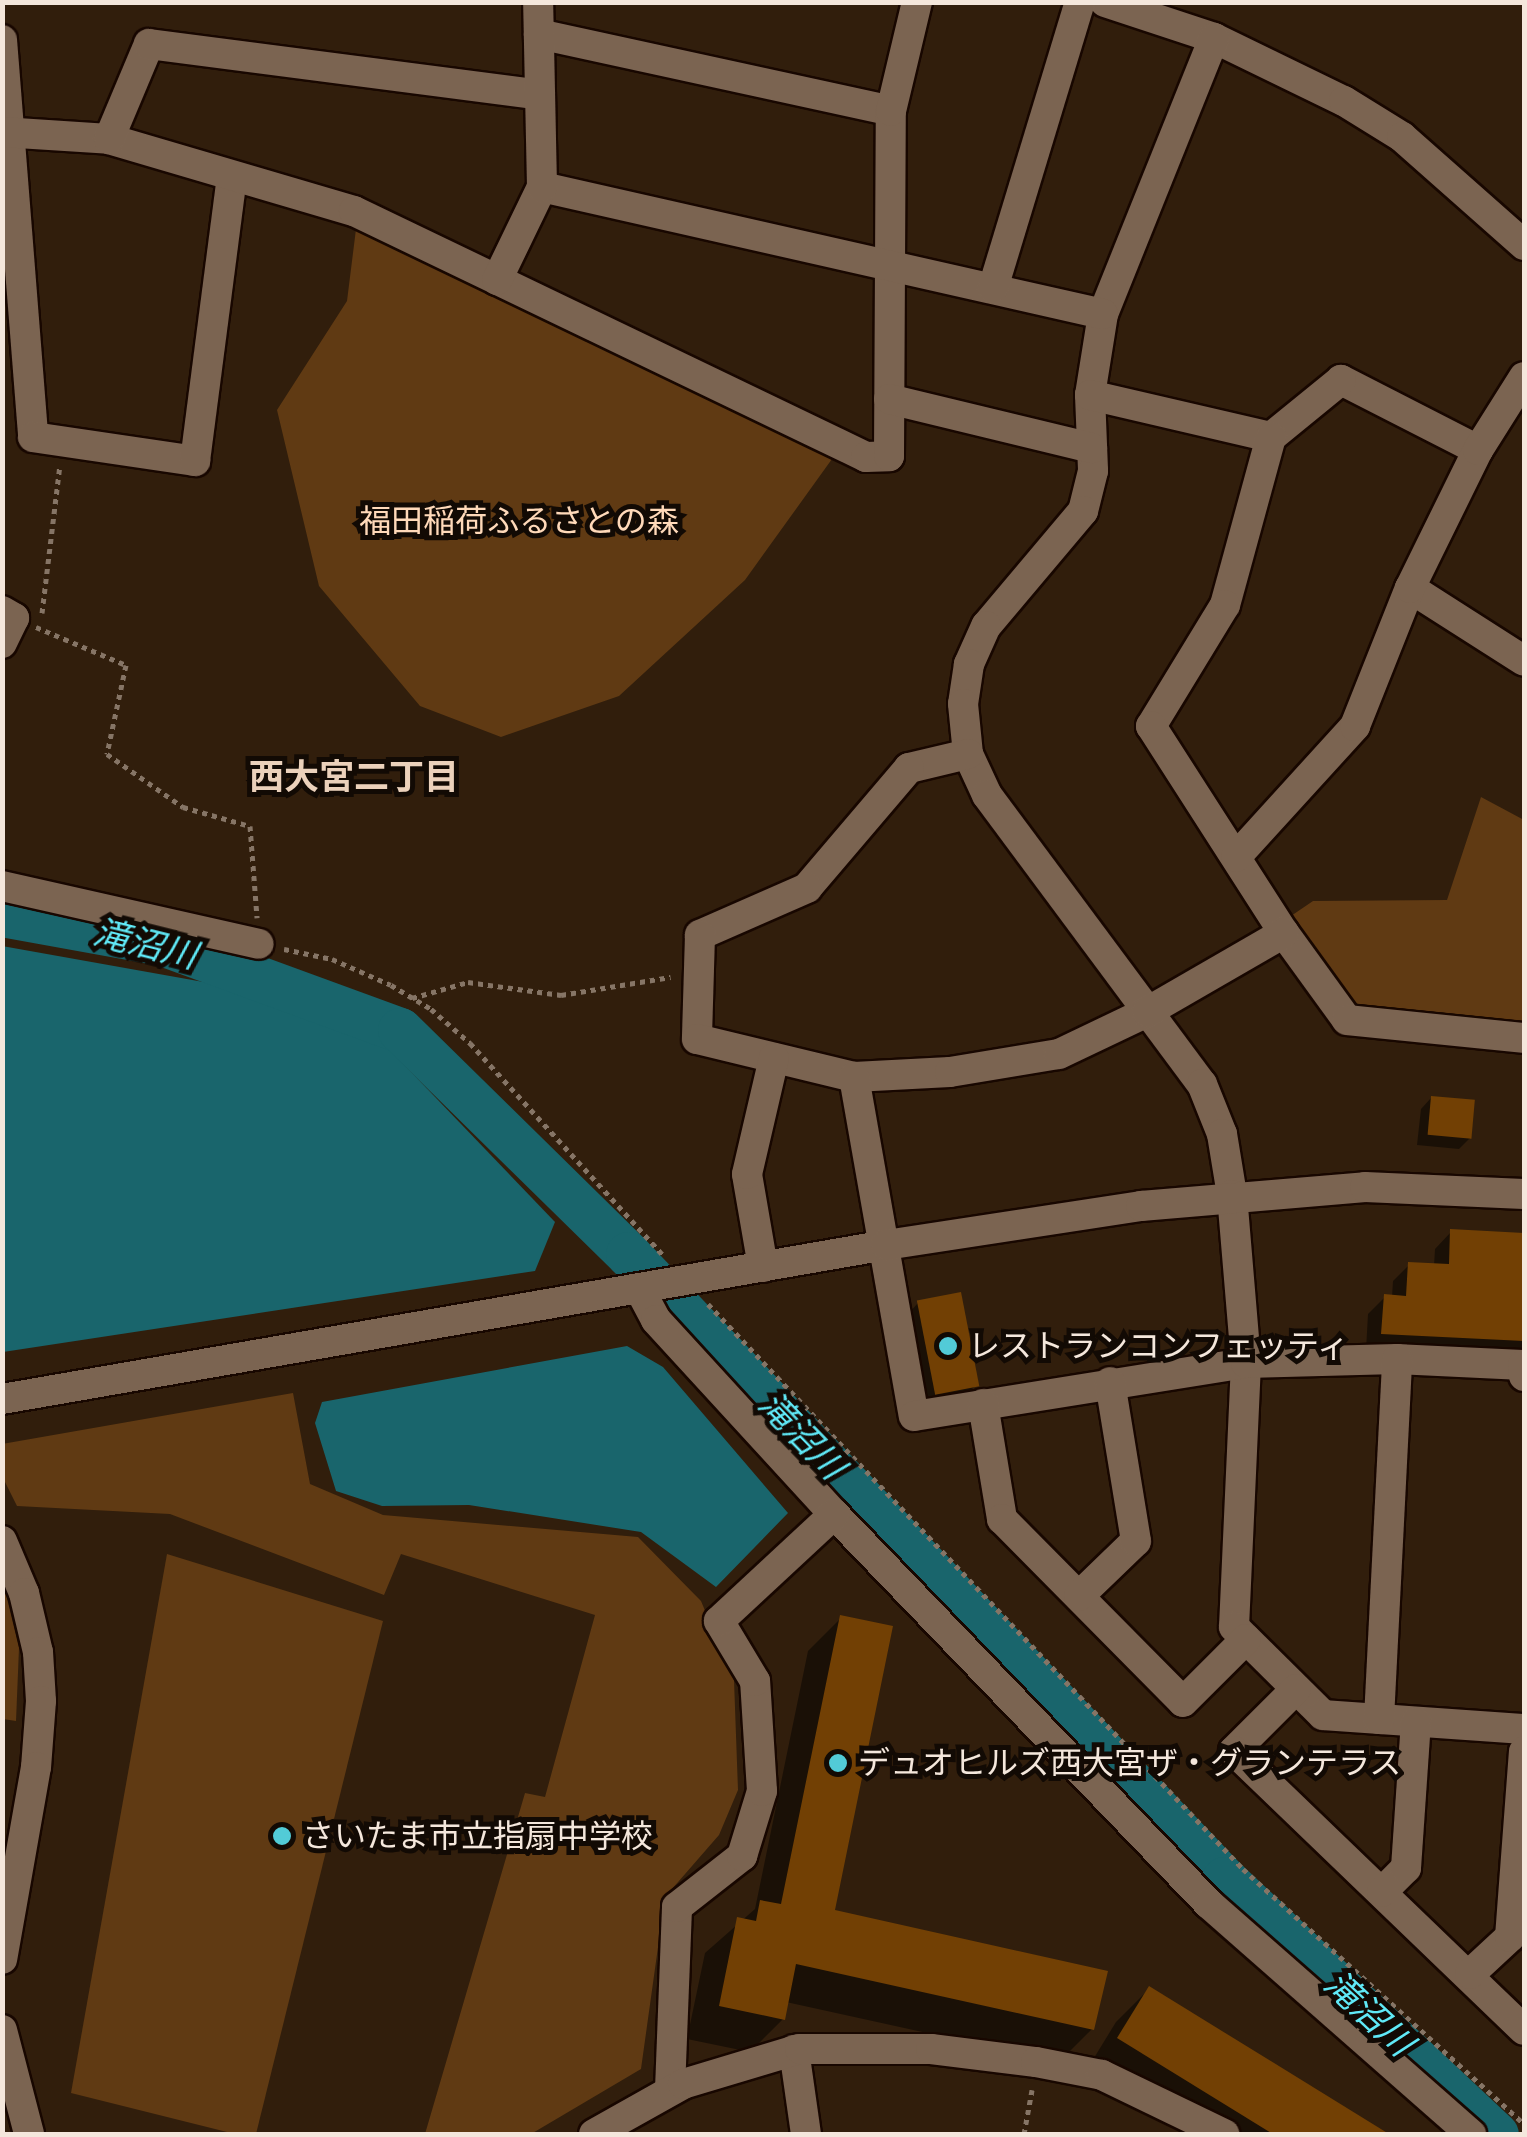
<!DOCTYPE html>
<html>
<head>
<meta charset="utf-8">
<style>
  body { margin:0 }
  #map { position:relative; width:1527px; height:2137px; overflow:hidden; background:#311e0c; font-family:Roboto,"Noto Sans JP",sans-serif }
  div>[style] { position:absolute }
  .green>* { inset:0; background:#603a13 }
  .water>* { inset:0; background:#19656c }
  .shadow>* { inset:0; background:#0007 }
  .river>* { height:45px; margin:-22.5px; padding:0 22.5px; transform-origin:22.5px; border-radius:22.5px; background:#19656c }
  .building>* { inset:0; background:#724004; transform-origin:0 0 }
  .path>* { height:5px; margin-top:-2.5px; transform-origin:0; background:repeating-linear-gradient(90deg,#867566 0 5px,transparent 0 10px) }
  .roads { filter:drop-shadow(2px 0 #180700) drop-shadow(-2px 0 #180700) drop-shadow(0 2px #180700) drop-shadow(0 -2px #180700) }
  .minor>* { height:30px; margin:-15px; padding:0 15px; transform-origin:15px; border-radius:15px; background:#7b6451 }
  .dots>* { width:28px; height:28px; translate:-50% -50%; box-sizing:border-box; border:5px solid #120a04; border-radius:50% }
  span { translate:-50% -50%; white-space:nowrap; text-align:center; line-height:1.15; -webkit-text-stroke:10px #120a04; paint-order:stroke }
  .park-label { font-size:32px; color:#ffd9b9 }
  .poi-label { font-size:32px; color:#f4e7dc }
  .left { translate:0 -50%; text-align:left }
  .neighbourhood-label { font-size:35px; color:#ebd1bb; font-weight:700 }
  .water-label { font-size:35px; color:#60e9f7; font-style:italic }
  .frame { position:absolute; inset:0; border:5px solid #f4e7dc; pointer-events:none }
</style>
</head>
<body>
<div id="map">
  <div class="green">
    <i style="clip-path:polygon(356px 229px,477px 281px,832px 459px,745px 580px,619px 696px,501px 737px,420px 706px,319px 586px,277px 410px,347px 301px)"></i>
    <i style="clip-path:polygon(1481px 797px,1524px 820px,1524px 1031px,1350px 1013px,1288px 918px,1313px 901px,1447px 900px)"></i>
    <i style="clip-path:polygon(293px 1393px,310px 1484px,383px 1515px,638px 1537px,701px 1601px,734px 1680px,738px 1790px,719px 1835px,665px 1897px,641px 2069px,531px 2134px,425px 2134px,525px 1793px,545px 1797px,595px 1615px,401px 1554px,384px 1595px,170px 1514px,17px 1506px,3px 1478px,2px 1444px)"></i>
    <i style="clip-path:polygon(167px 1554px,383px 1621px,256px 2134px,235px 2134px,71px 2093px)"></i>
    <i style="clip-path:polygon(3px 1582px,19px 1648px,16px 1721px,3px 1719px)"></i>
  </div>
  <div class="water">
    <i style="clip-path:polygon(2px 946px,254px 991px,389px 1049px,555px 1222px,535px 1271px,3px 1352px)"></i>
    <i style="clip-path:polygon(627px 1346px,663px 1367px,788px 1513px,716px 1587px,641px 1532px,469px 1505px,382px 1506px,336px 1491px,315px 1423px,322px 1402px)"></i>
  </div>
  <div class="shadow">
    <i style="clip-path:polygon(1431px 1098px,1470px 1138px,1459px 1149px,1417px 1145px,1421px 1109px)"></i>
    <i style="clip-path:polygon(1451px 1232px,1524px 1236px,1524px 1358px,1366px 1350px,1368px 1314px,1385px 1297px,1392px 1297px,1393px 1281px,1409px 1265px,1434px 1266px,1435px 1249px)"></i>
    <i style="clip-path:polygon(918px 1303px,976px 1385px,965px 1396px,925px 1403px,908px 1314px)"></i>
    <i style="clip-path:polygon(841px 1618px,832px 1912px,1092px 2029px,1059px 2062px,786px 2002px,783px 2019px,750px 2052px,687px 2039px,705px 1953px,755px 1909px,808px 1651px)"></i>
    <i style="clip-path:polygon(1149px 1989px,1385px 2134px,1188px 2134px,1086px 2071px,1116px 2022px)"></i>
  </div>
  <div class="river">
    <i style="left:2px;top:914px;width:163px;rotate:10.3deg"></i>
    <i style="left:162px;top:943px;width:253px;rotate:20.1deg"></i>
    <i style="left:400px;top:1030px;width:320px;rotate:44.5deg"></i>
    <i style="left:628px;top:1254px;width:864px;rotate:46.36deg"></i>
    <i style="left:1224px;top:1879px;width:373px;rotate:43.2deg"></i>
  </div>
  <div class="building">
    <i style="left:1431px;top:1096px;width:44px;height:39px;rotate:5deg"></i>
    <i style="clip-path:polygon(1450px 1229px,1524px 1233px,1524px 1341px,1381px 1334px,1384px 1294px,1406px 1296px,1408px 1262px,1449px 1264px)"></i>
    <i style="left:961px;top:1292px;width:96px;height:45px;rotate:79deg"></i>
    <i style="clip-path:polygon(840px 1615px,893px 1626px,835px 1910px,1108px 1971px,1094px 2030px,796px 1964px,785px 2020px,719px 2006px,737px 1917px,756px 1921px,760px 1900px,781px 1904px)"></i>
    <i style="clip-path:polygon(1149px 1986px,1389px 2134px,1273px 2134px,1117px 2038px)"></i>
  </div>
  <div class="path">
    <i style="left:42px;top:613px;width:149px;rotate:-83.1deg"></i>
    <i style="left:36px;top:627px;width:98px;rotate:22.9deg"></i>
    <i style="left:126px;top:665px;width:91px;rotate:102.1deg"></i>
    <i style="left:107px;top:754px;width:93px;rotate:34.9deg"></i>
    <i style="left:183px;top:807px;width:70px;rotate:15.8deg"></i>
    <i style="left:250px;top:826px;width:92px;rotate:85.6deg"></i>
    <i style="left:284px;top:949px;width:49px;rotate:11.8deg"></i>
    <i style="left:332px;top:959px;width:64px;rotate:23.8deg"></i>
    <i style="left:391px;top:985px;width:47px;rotate:31deg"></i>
    <i style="left:431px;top:1009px;width:52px;rotate:41.1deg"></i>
    <i style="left:470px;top:1043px;width:287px;rotate:47.7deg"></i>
    <i style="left:412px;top:998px;width:58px;rotate:-15.9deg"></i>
    <i style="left:468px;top:982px;width:94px;rotate:8deg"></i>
    <i style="left:561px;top:995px;width:111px;rotate:-9.3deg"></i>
    <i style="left:708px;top:1304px;width:778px;rotate:46.56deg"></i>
    <i style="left:1243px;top:1869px;width:379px;rotate:42.2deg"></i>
    <i style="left:1024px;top:2134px;width:45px;rotate:-79.7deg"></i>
  </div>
  <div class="roads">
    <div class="minor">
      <i style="left:1105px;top:2px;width:115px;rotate:18.3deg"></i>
      <i style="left:1214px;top:38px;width:144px;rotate:25.9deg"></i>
      <i style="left:1344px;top:101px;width:68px;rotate:31.8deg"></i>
      <i style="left:1402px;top:137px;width:163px;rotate:41.5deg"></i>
      <i style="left:539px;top:34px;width:360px;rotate:12.3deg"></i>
      <i style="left:1214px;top:38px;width:297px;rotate:111.9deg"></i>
      <i style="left:1103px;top:314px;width:82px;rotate:99.1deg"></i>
      <i style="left:1090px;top:395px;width:76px;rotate:87.7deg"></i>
      <i style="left:1093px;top:471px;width:41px;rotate:104deg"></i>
      <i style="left:1083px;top:511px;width:150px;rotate:130.1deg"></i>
      <i style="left:986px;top:626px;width:42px;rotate:114.1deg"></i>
      <i style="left:969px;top:664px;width:40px;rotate:98.5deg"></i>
      <i style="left:963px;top:704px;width:50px;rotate:84.3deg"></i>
      <i style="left:968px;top:754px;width:45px;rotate:65.1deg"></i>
      <i style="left:987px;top:795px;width:360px;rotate:53.4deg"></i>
      <i style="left:1202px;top:1084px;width:54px;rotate:68.2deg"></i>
      <i style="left:1222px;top:1134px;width:62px;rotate:80.7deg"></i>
      <i style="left:1232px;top:1195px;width:169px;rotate:85.2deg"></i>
      <i style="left:1246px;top:1363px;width:264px;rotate:92.6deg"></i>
      <i style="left:1234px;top:1627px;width:125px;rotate:44.7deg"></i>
      <i style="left:1323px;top:1715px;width:201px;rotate:4deg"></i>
      <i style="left:2px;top:40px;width:398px;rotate:85.5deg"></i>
      <i style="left:33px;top:437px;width:164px;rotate:8.4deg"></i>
      <i style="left:195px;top:461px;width:287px;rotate:-82.6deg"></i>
      <i style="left:2px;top:132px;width:107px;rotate:3.7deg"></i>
      <i style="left:109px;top:139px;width:255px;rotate:16.4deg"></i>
      <i style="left:354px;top:211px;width:568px;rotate:25.66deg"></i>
      <i style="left:866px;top:457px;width:23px;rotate:-2deg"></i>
      <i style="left:889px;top:456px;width:345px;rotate:-89.7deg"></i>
      <i style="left:891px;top:111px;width:112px;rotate:-76.6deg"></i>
      <i style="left:109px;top:139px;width:103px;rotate:-67.2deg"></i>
      <i style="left:149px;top:44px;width:394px;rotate:7.4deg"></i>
      <i style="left:542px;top:187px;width:575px;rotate:12.76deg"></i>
      <i style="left:497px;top:280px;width:103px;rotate:-64.2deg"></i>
      <i style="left:542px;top:187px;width:185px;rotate:-91.2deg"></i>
      <i style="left:993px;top:288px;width:299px;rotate:-73.1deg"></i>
      <i style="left:1090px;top:395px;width:186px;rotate:13.1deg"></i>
      <i style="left:889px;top:399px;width:209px;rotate:13.6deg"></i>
      <i style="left:1478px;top:450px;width:154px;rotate:-152.9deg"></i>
      <i style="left:1341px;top:380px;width:90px;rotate:140.8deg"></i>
      <i style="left:1271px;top:437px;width:174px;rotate:105.3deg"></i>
      <i style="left:1225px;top:605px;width:142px;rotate:121.4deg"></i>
      <i style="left:1151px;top:726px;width:246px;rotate:57.3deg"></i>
      <i style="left:1284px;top:933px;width:107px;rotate:54.1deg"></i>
      <i style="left:1347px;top:1020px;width:178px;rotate:5.8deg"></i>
      <i style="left:1410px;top:588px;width:135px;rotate:32.6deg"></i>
      <i style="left:2px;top:611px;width:14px;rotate:30deg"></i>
      <i style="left:14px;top:618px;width:28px;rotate:116deg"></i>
      <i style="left:968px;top:754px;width:61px;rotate:166.7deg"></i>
      <i style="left:909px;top:768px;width:157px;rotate:130.4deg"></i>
      <i style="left:807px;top:888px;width:117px;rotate:156.3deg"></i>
      <i style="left:700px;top:935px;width:104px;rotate:91.7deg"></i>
      <i style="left:697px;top:1039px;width:162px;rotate:13.6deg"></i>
      <i style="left:854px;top:1077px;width:96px;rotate:-3deg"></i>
      <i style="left:950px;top:1072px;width:110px;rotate:-9.4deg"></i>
      <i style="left:1059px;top:1054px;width:98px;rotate:-25.5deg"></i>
      <i style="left:1147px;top:1012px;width:158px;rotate:-30deg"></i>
      <i style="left:1236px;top:857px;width:177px;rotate:-47.7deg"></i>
      <i style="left:1355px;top:726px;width:149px;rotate:-68.3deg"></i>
      <i style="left:1410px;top:588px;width:154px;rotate:-63.8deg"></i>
      <i style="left:1478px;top:450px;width:86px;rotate:-57.8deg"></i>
      <i style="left:2px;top:886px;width:263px;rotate:12.7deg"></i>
      <i style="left:854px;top:1077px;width:344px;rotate:80deg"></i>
      <i style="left:914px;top:1416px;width:336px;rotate:-9.1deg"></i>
      <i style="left:1246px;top:1363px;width:151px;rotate:-1.5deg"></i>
      <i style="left:1397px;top:1359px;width:126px;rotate:2.7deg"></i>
      <i style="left:1523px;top:1365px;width:11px;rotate:85deg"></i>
      <i style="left:763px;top:1267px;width:94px;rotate:-99.8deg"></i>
      <i style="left:747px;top:1174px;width:119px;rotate:-76.9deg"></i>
      <i style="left:639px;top:1288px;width:36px;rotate:62deg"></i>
      <i style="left:656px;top:1320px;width:263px;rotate:47.5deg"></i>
      <i style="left:834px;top:1514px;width:541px;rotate:46.12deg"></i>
      <i style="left:1209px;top:1904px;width:349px;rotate:41.3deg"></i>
      <i style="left:2px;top:1399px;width:897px;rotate:-9.88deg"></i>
      <i style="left:886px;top:1245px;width:258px;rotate:-8.7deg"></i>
      <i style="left:1141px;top:1206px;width:225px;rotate:-4.8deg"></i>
      <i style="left:1365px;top:1187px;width:159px;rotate:2.5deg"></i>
      <i style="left:983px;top:1404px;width:117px;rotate:80.6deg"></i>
      <i style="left:1002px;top:1519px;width:257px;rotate:45.3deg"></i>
      <i style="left:1183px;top:1702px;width:89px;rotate:-45deg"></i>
      <i style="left:2px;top:1541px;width:56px;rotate:67.1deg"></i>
      <i style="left:24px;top:1593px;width:61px;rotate:76.7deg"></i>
      <i style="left:38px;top:1652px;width:49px;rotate:86.5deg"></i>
      <i style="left:41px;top:1701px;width:66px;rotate:94.3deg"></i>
      <i style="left:36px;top:1767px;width:195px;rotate:100deg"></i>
      <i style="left:1079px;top:1596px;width:79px;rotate:-44deg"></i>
      <i style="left:1136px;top:1541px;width:161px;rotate:-99.3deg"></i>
      <i style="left:1296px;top:1689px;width:88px;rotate:135deg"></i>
      <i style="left:1234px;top:1751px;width:402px;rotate:43.9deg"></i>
      <i style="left:1379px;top:1719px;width:360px;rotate:-87.1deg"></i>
      <i style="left:1382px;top:1892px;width:34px;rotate:-45deg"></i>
      <i style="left:1406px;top:1868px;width:146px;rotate:-86.1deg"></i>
      <i style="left:1470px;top:1974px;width:54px;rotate:-42.8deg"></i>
      <i style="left:1510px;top:1937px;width:186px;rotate:-85.7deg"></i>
      <i style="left:2px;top:2030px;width:107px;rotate:75.4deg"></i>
      <i style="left:794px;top:2050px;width:85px;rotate:81.9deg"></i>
      <i style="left:670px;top:2090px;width:183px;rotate:-87.8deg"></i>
      <i style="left:677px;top:1907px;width:83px;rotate:-38.1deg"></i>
      <i style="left:742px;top:1856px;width:68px;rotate:-72.9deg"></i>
      <i style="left:762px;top:1791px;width:110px;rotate:-93.6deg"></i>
      <i style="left:755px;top:1681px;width:70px;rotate:-121deg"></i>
      <i style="left:719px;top:1621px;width:157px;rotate:-42.9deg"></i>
      <i style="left:594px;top:2134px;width:102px;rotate:-29.3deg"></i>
      <i style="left:683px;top:2084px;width:122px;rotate:-16.7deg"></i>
      <i style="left:800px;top:2049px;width:131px"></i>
      <i style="left:931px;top:2049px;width:106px;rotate:7.1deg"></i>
      <i style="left:1036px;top:2062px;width:67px;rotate:11.1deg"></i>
      <i style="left:1102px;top:2075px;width:136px;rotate:25.8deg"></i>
    </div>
  </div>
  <div class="dots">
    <i style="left:948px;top:1346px;background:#52cbd7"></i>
    <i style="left:838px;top:1763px;background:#52cbd7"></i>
    <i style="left:282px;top:1836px;background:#52cbd7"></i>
  </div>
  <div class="park-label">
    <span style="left:519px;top:521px">福田稲荷ふるさとの森</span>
  </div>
  <div class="poi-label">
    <span class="left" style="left:968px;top:1346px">レストランコンフェッティ</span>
    <span class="left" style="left:858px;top:1763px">デュオヒルズ西大宮ザ・グランテラス</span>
    <span class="left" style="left:302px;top:1836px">さいたま市立指扇中学校</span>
  </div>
  <div class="neighbourhood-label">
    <span style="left:354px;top:778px">西大宮二丁目</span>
  </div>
  <div class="water-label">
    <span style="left:145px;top:945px;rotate:14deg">滝沼川</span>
    <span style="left:801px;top:1436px;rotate:46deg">滝沼川</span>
    <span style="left:1368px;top:2014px;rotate:43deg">滝沼川</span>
  </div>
  <div class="frame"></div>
</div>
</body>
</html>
